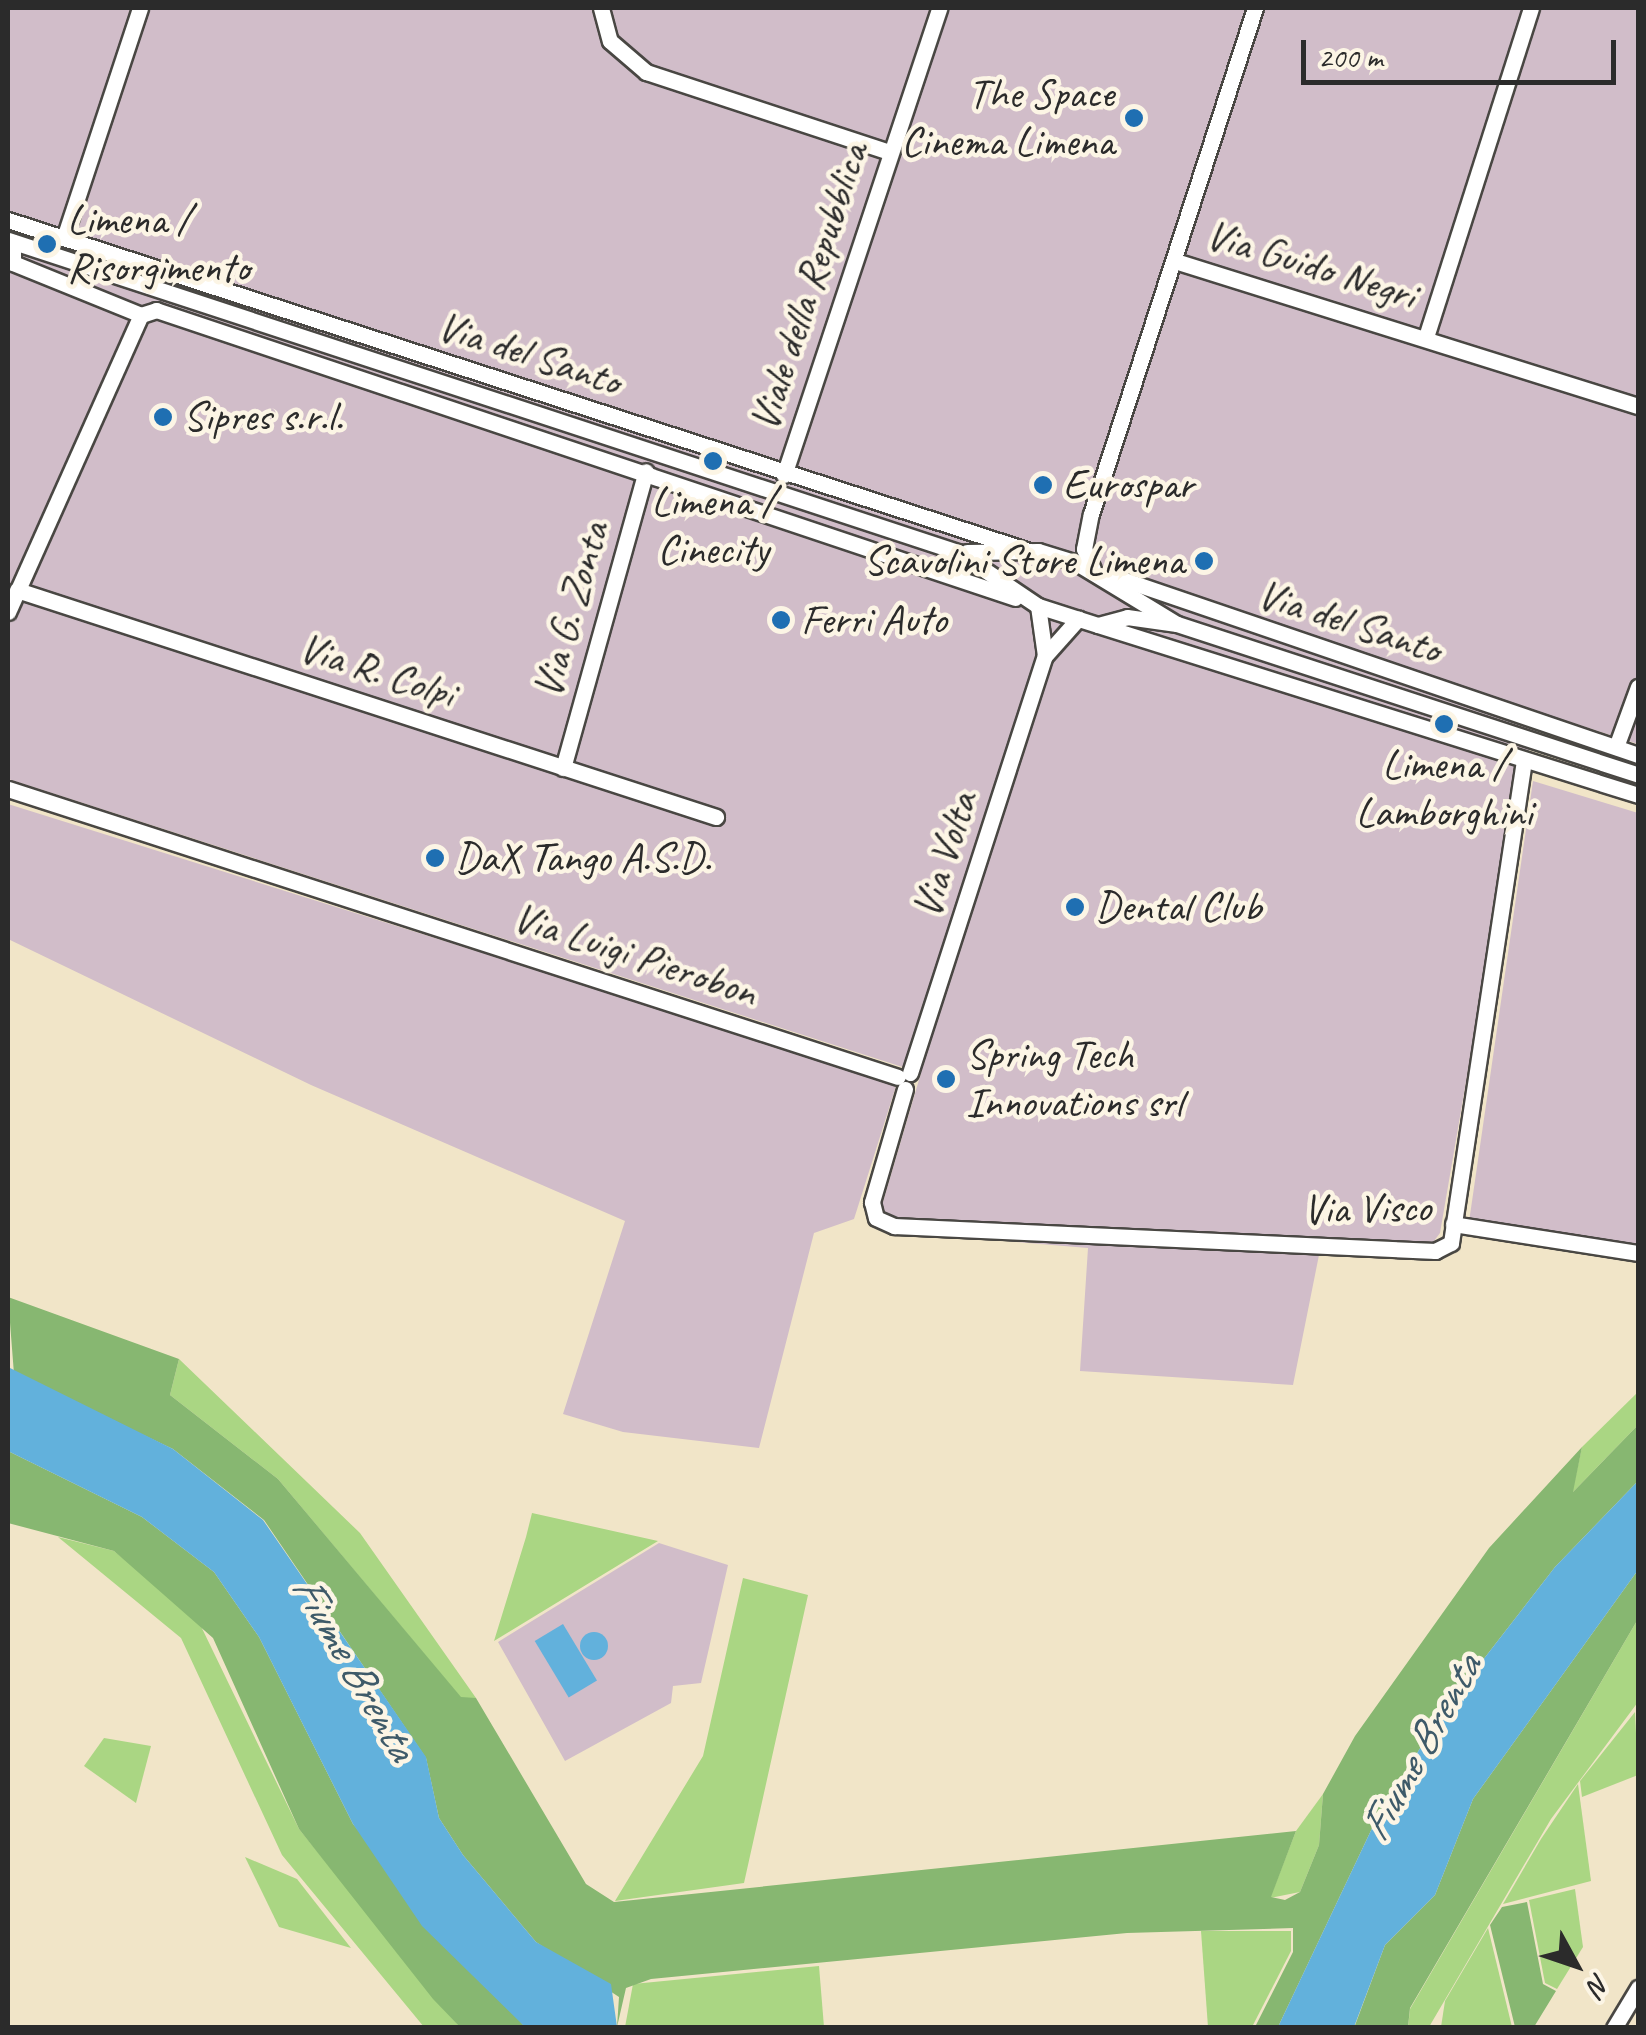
<!DOCTYPE html>
<html>
<head>
<meta charset="utf-8">
<style>
  body { margin:0 }
  #map { position:relative; width:1646px; height:2035px; overflow:hidden; background:#f1e5c8; font-family:Caveat,sans-serif }
  div>[style] { position:absolute }
  .industrial>* { inset:0; background:#d1bdc9 }
  .green>* { inset:0; background:#aad683 }
  .forest>* { inset:0; background:#87b771 }
  .water>* { inset:0; background:#62b1dc; transform-origin:0 0 }
  .round { border-radius:50% }
  .roads { filter:drop-shadow(2px 0 #494743) drop-shadow(-2px 0 #494743) drop-shadow(0 2px #494743) drop-shadow(0 -2px #494743) }
  .minor>* { height:15px; margin:-7.5px; padding:0 7.5px; transform-origin:7.5px; border-radius:7.5px; background:#fff }
  .dots>* { width:28px; height:28px; translate:-50% -50%; box-sizing:border-box; border:5px solid #fcf5e5; border-radius:50% }
  span { translate:-50% -50%; white-space:nowrap; text-align:center; line-height:1.15; -webkit-text-stroke:9px #fcf5e5; paint-order:stroke }
  .poi-label { font-size:42px; color:#2b2b2b }
  .right { translate:-100% -50%; text-align:right }
  .left { translate:0 -50%; text-align:left }
  .street-label { font-size:42px; color:#2b2b2b }
  .water-label { font-size:45px; color:#3e5a69; font-style:italic }
  .frame { position:absolute; inset:0; border:10px solid #2b2b2b; pointer-events:none }
  .north { position:absolute; left:1526px; top:1915px; width:100px; height:100px; -webkit-text-stroke:8px #fcf5e5; paint-order:stroke; rotate:130deg; font-size:28px; font-weight:700; line-height:40px; text-align:center; color:#2b2b2b }
  .north::after { content:''; display:block; margin:auto; width:35px; height:45px; background:#2b2b2b; clip-path:polygon(50% 0,100% 100%,50% 72%,0 100%) }
  .scale { position:absolute; left:1301px; top:40px; width:315px; height:45px; box-sizing:border-box; border:5px solid #2b2b2b; border-top:0; padding-left:12px; font-size:30px; line-height:35px; white-space:nowrap; color:#2b2b2b; -webkit-text-stroke:8px #fcf5e5; paint-order:stroke }
</style>
</head>
<body>
<div id="map">
  <div class="industrial">
    <i style="clip-path:polygon(8px 8px,1638px 8px,1638px 744px,1545px 714px,1519px 773px,1440px 1233px,1422px 1257px,1319px 1255px,1293px 1385px,1080px 1371px,1088px 1248px,886px 1231px,882px 1205px,921px 1073px,8px 779px)"></i>
    <i style="clip-path:polygon(1533px 781px,1638px 813px,1638px 1250px,1469px 1222px)"></i>
    <i style="clip-path:polygon(8px 804px,897px 1083px,854px 1219px,814px 1233px,759px 1448px,623px 1432px,563px 1414px,625px 1221px,311px 1085px,8px 939px)"></i>
    <i style="clip-path:polygon(659px 1543px,728px 1565px,701px 1683px,673px 1686px,671px 1703px,565px 1761px,498px 1642px)"></i>
  </div>
  <div class="green">
    <i style="clip-path:polygon(179px 1359px,360px 1533px,476px 1698px,461px 1698px,278px 1479px,170px 1395px)"></i>
    <i style="clip-path:polygon(1638px 1392px,1638px 1425px,1572px 1493px,1582px 1447px)"></i>
    <i style="clip-path:polygon(532px 1513px,658px 1541px,494px 1641px,526px 1537px)"></i>
    <i style="clip-path:polygon(58px 1537px,114px 1551px,197px 1618px,299px 1829px,460px 2027px,424px 2027px,282px 1855px,181px 1638px)"></i>
    <i style="clip-path:polygon(743px 1578px,808px 1595px,744px 1883px,615px 1901px,703px 1756px)"></i>
    <i style="clip-path:polygon(1638px 1619px,1638px 1702px,1551px 1819px,1429px 2027px,1408px 2028px,1410px 2009px)"></i>
    <i style="clip-path:polygon(1635px 1712px,1638px 1775px,1582px 1797px,1580px 1781px)"></i>
    <i style="clip-path:polygon(104px 1738px,151px 1746px,136px 1803px,84px 1766px)"></i>
    <i style="clip-path:polygon(1578px 1784px,1591px 1881px,1503px 1904px,1541px 1839px)"></i>
    <i style="clip-path:polygon(1323px 1794px,1319px 1845px,1300px 1892px,1270px 1898px,1296px 1831px)"></i>
    <i style="clip-path:polygon(245px 1857px,297px 1879px,351px 1948px,279px 1927px)"></i>
    <i style="clip-path:polygon(1575px 1889px,1583px 1947px,1557px 1989px,1545px 1983px,1529px 1900px)"></i>
    <i style="clip-path:polygon(1488px 1928px,1512px 2027px,1441px 2027px,1445px 2001px)"></i>
    <i style="clip-path:polygon(1201px 1931px,1291px 1931px,1291px 1951px,1252px 2027px,1208px 2027px)"></i>
    <i style="clip-path:polygon(819px 1966px,824px 2027px,625px 2027px,633px 1984px)"></i>
  </div>
  <div class="forest">
    <i style="clip-path:polygon(8px 1297px,179px 1359px,170px 1395px,278px 1479px,461px 1697px,476px 1698px,586px 1884px,614px 1902px,1296px 1831px,1271px 1897px,1285px 1900px,1300px 1892px,1319px 1845px,1323px 1794px,1355px 1736px,1489px 1548px,1582px 1447px,1573px 1492px,1638px 1425px,1638px 1481px,1555px 1567px,1441px 1714px,1375px 1822px,1278px 2027px,1255px 2027px,1293px 1952px,1293px 1928px,1127px 1933px,651px 1979px,626px 1988px,617px 2027px,619px 1997px,536px 1942px,463px 1855px,439px 1818px,426px 1758px,264px 1520px,173px 1449px,14px 1374px)"></i>
    <i style="clip-path:polygon(8px 1451px,142px 1517px,214px 1572px,259px 1637px,353px 1824px,525px 2027px,460px 2027px,433px 1999px,299px 1829px,213px 1638px,114px 1551px,8px 1523px)"></i>
    <i style="clip-path:polygon(1638px 1570px,1638px 1619px,1410px 2008px,1408px 2027px,1354px 2028px,1385px 1945px,1435px 1895px,1473px 1799px)"></i>
    <i style="clip-path:polygon(1527px 1902px,1543px 1984px,1556px 1991px,1534px 2027px,1515px 2027px,1490px 1925px,1502px 1907px)"></i>
  </div>
  <div class="water">
    <i style="clip-path:polygon(8px 1367px,173px 1449px,263px 1520px,426px 1757px,439px 1818px,463px 1855px,536px 1942px,611px 1984px,617px 2027px,525px 2027px,422px 1926px,353px 1824px,259px 1637px,214px 1572px,142px 1517px,8px 1451px)"></i>
    <i style="clip-path:polygon(1638px 1481px,1638px 1570px,1473px 1799px,1435px 1895px,1385px 1945px,1354px 2027px,1278px 2027px,1375px 1822px,1441px 1714px,1555px 1567px)"></i>
    <i style="left:563px;top:1624px;width:66px;height:33px;rotate:59deg"></i>
    <i class="round" style="left:580px;top:1632px;width:28px;height:28px"></i>
  </div>
  <div class="roads">
    <div class="minor">
      <i style="left:601px;top:8px;width:34px;rotate:75deg"></i>
      <i style="left:610px;top:41px;width:48px;rotate:40.7deg"></i>
      <i style="left:646px;top:72px;width:257px;rotate:18.2deg"></i>
      <i style="left:8px;top:220px;width:1073px;rotate:17.96deg"></i>
      <i style="left:64px;top:238px;width:242px;rotate:-71.7deg"></i>
      <i style="left:8px;top:240px;width:1000px;rotate:18.18deg"></i>
      <i style="left:958px;top:552px;width:97px;rotate:34deg"></i>
      <i style="left:1038px;top:606px;width:63px;rotate:17.6deg"></i>
      <i style="left:1098px;top:625px;width:30px;rotate:-15deg"></i>
      <i style="left:1127px;top:617px;width:50px;rotate:8deg"></i>
      <i style="left:13px;top:242px;width:21px;rotate:90deg"></i>
      <i style="left:13px;top:263px;width:138px;rotate:22.1deg"></i>
      <i style="left:1175px;top:261px;width:485px;rotate:17.4deg"></i>
      <i style="left:141px;top:315px;width:16px;rotate:-18deg"></i>
      <i style="left:156px;top:310px;width:906px;rotate:18.53deg"></i>
      <i style="left:1426px;top:337px;width:345px;rotate:-72.3deg"></i>
      <i style="left:784px;top:475px;width:492px;rotate:-71.6deg"></i>
      <i style="left:967px;top:552px;width:71px;rotate:-0.8deg"></i>
      <i style="left:1038px;top:551px;width:39px;rotate:17deg"></i>
      <i style="left:1075px;top:562px;width:119px;rotate:31.3deg"></i>
      <i style="left:1177px;top:624px;width:485px;rotate:18.1deg"></i>
      <i style="left:1093px;top:569px;width:22px;rotate:-114deg"></i>
      <i style="left:1084px;top:549px;width:36px;rotate:-79deg"></i>
      <i style="left:1091px;top:514px;width:532px;rotate:-72.04deg"></i>
      <i style="left:1116px;top:577px;width:552px;rotate:18.83deg"></i>
      <i style="left:17px;top:590px;width:735px;rotate:17.99deg"></i>
      <i style="left:1038px;top:606px;width:50px;rotate:82deg"></i>
      <i style="left:8px;top:612px;width:325px;rotate:-65.9deg"></i>
      <i style="left:1098px;top:625px;width:566px;rotate:17.47deg"></i>
      <i style="left:1616px;top:747px;width:64px;rotate:-69.9deg"></i>
      <i style="left:563px;top:768px;width:308px;rotate:-74.4deg"></i>
      <i style="left:8px;top:789px;width:935px;rotate:17.93deg"></i>
      <i style="left:910px;top:1073px;width:438px;rotate:-72.1deg"></i>
      <i style="left:1045px;top:656px;width:50px;rotate:-48.3deg"></i>
      <i style="left:905px;top:1089px;width:118px;rotate:106.3deg"></i>
      <i style="left:872px;top:1202px;width:16px;rotate:76deg"></i>
      <i style="left:876px;top:1218px;width:20px;rotate:24deg"></i>
      <i style="left:894px;top:1226px;width:542px;rotate:2.65deg"></i>
      <i style="left:1435px;top:1251px;width:18px;rotate:-27deg"></i>
      <i style="left:1451px;top:1243px;width:487px;rotate:-81.4deg"></i>
      <i style="left:1453px;top:1224px;width:187px;rotate:8.9deg"></i>
      <i style="left:1614px;top:2028px;width:47px;rotate:-59deg"></i>
    </div>
  </div>
  <div class="dots">
    <i style="left:1134px;top:118px;background:#1f6fb2"></i>
    <i style="left:47px;top:244px;background:#1f6fb2"></i>
    <i style="left:163px;top:417px;background:#1f6fb2"></i>
    <i style="left:713px;top:461px;background:#1f6fb2"></i>
    <i style="left:1043px;top:485px;background:#1f6fb2"></i>
    <i style="left:1204px;top:561px;background:#1f6fb2"></i>
    <i style="left:781px;top:620px;background:#1f6fb2"></i>
    <i style="left:1444px;top:724px;background:#1f6fb2"></i>
    <i style="left:435px;top:858px;background:#1f6fb2"></i>
    <i style="left:1075px;top:907px;background:#1f6fb2"></i>
    <i style="left:946px;top:1079px;background:#1f6fb2"></i>
  </div>
  <div class="poi-label">
    <span class="right" style="left:1114px;top:118px">The Space<br>Cinema Limena</span>
    <span class="left" style="left:67px;top:244px">Limena /<br>Risorgimento</span>
    <span class="left" style="left:183px;top:417px">Sipres s.r.l.</span>
    <span class="left" style="left:1063px;top:485px">Eurospar</span>
    <span style="left:713px;top:526px">Limena /<br>Cinecity</span>
    <span class="right" style="left:1184px;top:561px">Scavolini Store Limena</span>
    <span class="left" style="left:801px;top:620px">Ferri Auto</span>
    <span style="left:1444px;top:789px">Limena /<br>Lamborghini</span>
    <span class="left" style="left:455px;top:858px">DaX Tango A.S.D.</span>
    <span class="left" style="left:1095px;top:907px">Dental Club</span>
    <span class="left" style="left:966px;top:1079px">Spring Tech<br>Innovations srl</span>
  </div>
  <div class="street-label">
    <span style="left:1311px;top:265px;rotate:17deg">Via Guido Negri</span>
    <span style="left:809px;top:287px;rotate:-72deg">Viale della Repubblica</span>
    <span style="left:529px;top:354px;rotate:18deg">Via del Santo</span>
    <span style="left:571px;top:610px;rotate:-74deg">Via G. Zonta</span>
    <span style="left:1349px;top:622px;rotate:18deg">Via del Santo</span>
    <span style="left:377px;top:671px;rotate:18deg">Via R. Colpi</span>
    <span style="left:945px;top:855px;rotate:-72deg">Via Volta</span>
    <span style="left:635px;top:955px;rotate:18deg">Via Luigi Pierobon</span>
    <span style="left:1367px;top:1209px;rotate:-1deg">Via Visco</span>
  </div>
  <div class="water-label">
    <span style="left:354px;top:1667px;rotate:60deg">Fiume Brenta</span>
    <span style="left:1420px;top:1748px;rotate:-61deg">Fiume Brenta</span>
  </div>
  <div class="frame"></div>
  <div class="north">N</div>
  <div class="scale">200 m</div>
</div>
</body>
</html>
